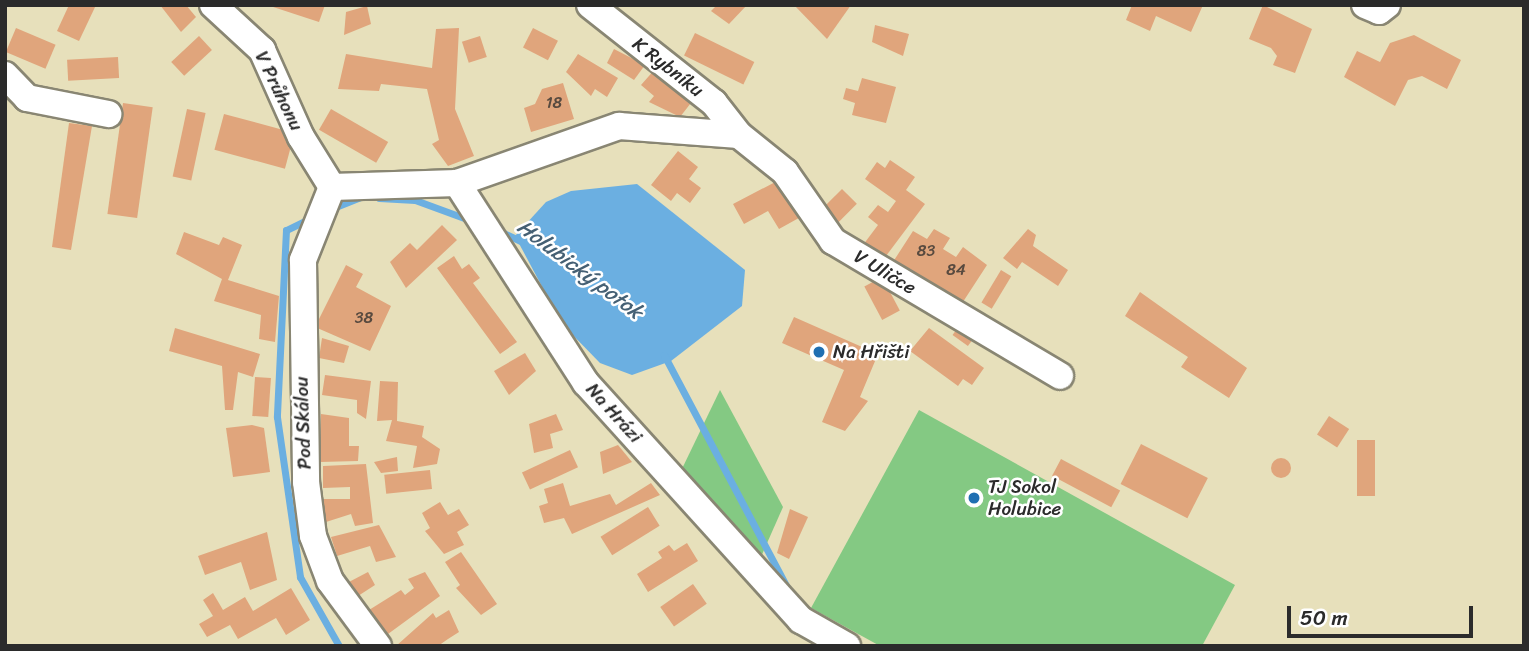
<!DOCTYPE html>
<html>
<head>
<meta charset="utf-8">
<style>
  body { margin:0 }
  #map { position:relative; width:1529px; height:651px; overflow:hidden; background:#e7e0bb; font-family:Sriracha,sans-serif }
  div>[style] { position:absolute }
  .green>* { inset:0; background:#84c983 }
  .water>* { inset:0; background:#6bafe1 }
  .stream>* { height:7px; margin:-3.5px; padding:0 3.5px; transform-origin:3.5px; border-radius:3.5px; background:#6bafe1 }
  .building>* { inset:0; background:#e0a57c; transform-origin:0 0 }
  .round { border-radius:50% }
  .roads { filter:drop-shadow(2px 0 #898673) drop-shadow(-2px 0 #898673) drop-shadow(0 2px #898673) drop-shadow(0 -2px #898673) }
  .minor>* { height:26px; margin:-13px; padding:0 13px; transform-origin:13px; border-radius:13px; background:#fff }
  .dots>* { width:19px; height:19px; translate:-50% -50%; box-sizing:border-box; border:4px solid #fff; border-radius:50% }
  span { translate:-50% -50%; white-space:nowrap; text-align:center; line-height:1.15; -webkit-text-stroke:5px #fff; paint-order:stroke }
  .number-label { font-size:16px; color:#584a3f }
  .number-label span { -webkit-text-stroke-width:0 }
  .street-label { font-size:19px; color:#2b2b2b }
  .poi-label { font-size:19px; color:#2b2b2b }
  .left { translate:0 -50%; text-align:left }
  .water-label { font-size:21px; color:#456074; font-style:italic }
  .frame { position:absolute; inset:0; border:7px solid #2b2b2b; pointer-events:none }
  .scale { position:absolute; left:1287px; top:606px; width:186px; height:32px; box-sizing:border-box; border:4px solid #2b2b2b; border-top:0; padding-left:9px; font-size:21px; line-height:24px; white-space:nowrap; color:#2b2b2b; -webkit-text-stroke:5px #fff; paint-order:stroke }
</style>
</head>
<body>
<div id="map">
  <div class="green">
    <i style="clip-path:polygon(720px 390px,783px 507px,760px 559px,679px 475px)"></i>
    <i style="clip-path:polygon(919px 410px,1235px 585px,1202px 646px,880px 646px,811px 608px)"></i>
  </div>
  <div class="water">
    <i style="clip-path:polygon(637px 184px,745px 270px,742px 306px,671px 361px,632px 375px,600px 363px,562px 324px,515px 236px,546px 202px,571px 191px)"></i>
  </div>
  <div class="stream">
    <i style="left:379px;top:198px;width:36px;rotate:3deg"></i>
    <i style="left:415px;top:200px;width:61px;rotate:20.2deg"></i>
    <i style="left:333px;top:208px;width:29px;rotate:-22deg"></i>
    <i style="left:313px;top:217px;width:30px;rotate:154deg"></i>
    <i style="left:286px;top:230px;width:187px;rotate:92.8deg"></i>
    <i style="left:277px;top:417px;width:162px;rotate:81.8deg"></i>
    <i style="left:300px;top:577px;width:79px;rotate:60.5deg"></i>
    <i style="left:497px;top:230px;width:26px;rotate:25deg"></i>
    <i style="left:664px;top:355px;width:267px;rotate:62.1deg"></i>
  </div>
  <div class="building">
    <i style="clip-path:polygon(69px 5px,96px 5px,79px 41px,57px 31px)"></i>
    <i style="clip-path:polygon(160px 5px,186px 5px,196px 17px,181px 32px)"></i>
    <i style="clip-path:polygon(267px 5px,325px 5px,319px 22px)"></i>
    <i style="clip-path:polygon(717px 5px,747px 5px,729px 24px,711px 11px)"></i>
    <i style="clip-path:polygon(794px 5px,851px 5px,827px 39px)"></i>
    <i style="clip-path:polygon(1132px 5px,1203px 5px,1191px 32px,1156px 16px,1150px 31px,1126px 20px)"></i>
    <i style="clip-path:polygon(1263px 5px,1312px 29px,1295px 73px,1273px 65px,1277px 56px,1271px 48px,1249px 39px)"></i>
    <i style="clip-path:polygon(367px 6px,371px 24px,344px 35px,346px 12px)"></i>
    <i style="clip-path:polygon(875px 25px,909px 34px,903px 56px,872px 42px)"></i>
    <i style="left:16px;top:28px;width:43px;height:26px;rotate:23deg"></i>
    <i style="clip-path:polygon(459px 28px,455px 109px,474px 156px,448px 166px,432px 144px,439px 140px,427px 89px,381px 84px,379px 91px,338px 89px,346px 54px,432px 68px,436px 29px)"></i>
    <i style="left:533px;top:28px;width:28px;height:22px;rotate:27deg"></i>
    <i style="left:695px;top:33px;width:66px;height:25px;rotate:26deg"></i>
    <i style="clip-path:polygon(1414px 35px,1461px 60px,1447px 89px,1422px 76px,1408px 80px,1395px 106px,1344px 77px,1357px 51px,1380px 62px,1390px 43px)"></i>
    <i style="left:199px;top:36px;width:19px;height:38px;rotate:47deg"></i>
    <i style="left:480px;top:36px;width:22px;height:19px;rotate:72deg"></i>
    <i style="clip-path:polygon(614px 49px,645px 65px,634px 80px,607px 63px)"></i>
    <i style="clip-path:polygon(578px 54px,618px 78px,607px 97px,595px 89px,591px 96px,566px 72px)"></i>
    <i style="left:118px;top:57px;width:21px;height:51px;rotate:87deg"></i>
    <i style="clip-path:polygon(656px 68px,694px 99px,680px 117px,649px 102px,654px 96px,641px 85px)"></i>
    <i style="clip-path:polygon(862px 78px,896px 87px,886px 123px,852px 115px,855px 103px,843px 99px,846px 88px,858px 91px)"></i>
    <i style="clip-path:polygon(563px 83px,574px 119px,531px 132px,524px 108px,535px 104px,542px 89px)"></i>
    <i style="left:123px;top:103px;width:30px;height:112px;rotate:8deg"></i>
    <i style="left:187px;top:109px;width:19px;height:69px;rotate:12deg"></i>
    <i style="left:331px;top:109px;width:66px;height:24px;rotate:30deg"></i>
    <i style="left:224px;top:114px;width:73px;height:37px;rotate:15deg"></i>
    <i style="clip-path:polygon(69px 123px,92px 126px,71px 250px,52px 247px)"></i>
    <i style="clip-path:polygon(678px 151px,698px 167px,689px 179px,701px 188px,690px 203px,677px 193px,671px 201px,651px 185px)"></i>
    <i style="clip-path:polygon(890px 160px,915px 177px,906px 190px,925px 204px,883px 260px,863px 245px,878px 225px,868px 217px,878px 205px,888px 212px,896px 201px,865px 179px,877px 162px,885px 168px)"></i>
    <i style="clip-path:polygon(781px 179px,806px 214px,779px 229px,768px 211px,744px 224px,733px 204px)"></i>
    <i style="left:842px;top:189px;width:21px;height:27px;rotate:45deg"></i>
    <i style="clip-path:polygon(442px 225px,457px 240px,406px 288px,390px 262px,410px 243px,417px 250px)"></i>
    <i style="clip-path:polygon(934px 229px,950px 238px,943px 249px,956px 257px,963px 247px,987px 265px,959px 308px,891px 265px,913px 231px,927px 239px)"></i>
    <i style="clip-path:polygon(1028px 229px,1036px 235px,1033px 246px,1068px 270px,1058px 286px,1022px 262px,1017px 269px,1003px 258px)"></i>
    <i style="clip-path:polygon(184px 232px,219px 245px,223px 237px,242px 245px,228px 280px,279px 296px,275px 342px,259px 339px,261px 315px,214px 301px,222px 279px,176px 254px)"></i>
    <i style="clip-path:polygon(454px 256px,462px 269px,469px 264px,480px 278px,473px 283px,517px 342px,500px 354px,437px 268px)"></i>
    <i style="clip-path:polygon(346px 265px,363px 274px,356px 287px,391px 306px,370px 351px,315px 327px)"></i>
    <i style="left:1001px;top:270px;width:12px;height:38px;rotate:31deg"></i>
    <i style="left:882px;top:277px;width:38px;height:20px;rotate:62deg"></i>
    <i style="clip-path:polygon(1140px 292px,1247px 368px,1229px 398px,1181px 367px,1188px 357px,1125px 316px)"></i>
    <i style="clip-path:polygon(794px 317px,878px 354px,860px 397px,868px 401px,845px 431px,822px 422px,844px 370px,782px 343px)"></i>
    <i style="left:959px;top:326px;width:19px;height:11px;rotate:36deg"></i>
    <i style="clip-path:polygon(175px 328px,260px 354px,253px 377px,238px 372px,233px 410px,225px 410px,222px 366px,169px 351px)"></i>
    <i style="clip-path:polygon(929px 328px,984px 368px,972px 385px,963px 379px,958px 386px,910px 351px)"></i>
    <i style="clip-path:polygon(322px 338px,349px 346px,344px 363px,319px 358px)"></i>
    <i style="clip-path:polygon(525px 353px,536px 371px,509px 395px,494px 371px)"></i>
    <i style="clip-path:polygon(325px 375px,371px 381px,366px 419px,357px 413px,357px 400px,322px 395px)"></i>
    <i style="left:255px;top:377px;width:16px;height:39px;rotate:4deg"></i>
    <i style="clip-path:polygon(380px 381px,398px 382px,397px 421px,424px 426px,422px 437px,440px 449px,437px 464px,413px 468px,417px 446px,386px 441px,392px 420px,377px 421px)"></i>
    <i style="clip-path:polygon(321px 414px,349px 418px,349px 446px,359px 446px,358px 461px,320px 462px)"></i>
    <i style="clip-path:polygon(556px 414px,563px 430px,550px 434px,553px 448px,534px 453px,529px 424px)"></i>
    <i style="left:1329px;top:416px;width:24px;height:22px;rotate:33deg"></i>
    <i style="clip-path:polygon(252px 425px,264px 428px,270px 472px,233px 477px,226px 428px)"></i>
    <i style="left:1357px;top:440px;width:18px;height:56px"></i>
    <i style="left:1141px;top:444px;width:75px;height:45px;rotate:27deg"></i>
    <i style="clip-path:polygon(618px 445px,632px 462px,603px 474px,600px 452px)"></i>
    <i style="left:570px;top:450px;width:19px;height:53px;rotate:65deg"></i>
    <i style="clip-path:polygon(397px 457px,398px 471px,381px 473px,374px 462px)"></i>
    <i class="round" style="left:1271px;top:458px;width:20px;height:20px"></i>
    <i style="left:1061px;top:459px;width:67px;height:19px;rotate:28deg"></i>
    <i style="clip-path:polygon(366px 464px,373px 523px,355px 526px,351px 514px,326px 522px,323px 499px,350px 499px,350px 487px,323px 488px,323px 466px)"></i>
    <i style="left:430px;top:470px;width:19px;height:46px;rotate:84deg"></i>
    <i style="clip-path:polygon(563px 483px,570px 506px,610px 494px,616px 505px,651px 483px,660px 495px,572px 534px,564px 518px,544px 523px,539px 506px,548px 503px,544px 489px)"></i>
    <i style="clip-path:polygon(440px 502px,448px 515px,459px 509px,469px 525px,457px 532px,464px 545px,444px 554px,425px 531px,430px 528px,422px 513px)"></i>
    <i style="left:648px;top:507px;width:22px;height:56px;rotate:58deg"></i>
    <i style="clip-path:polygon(790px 509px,808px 517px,789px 559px,777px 553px)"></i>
    <i style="clip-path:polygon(379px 525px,396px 557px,376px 562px,370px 546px,337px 556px,331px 537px)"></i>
    <i style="clip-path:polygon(267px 532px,277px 580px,250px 590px,241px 562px,205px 575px,198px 556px)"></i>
    <i style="clip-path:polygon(687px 543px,698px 561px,648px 592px,637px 574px,662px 558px,658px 552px,669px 545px,674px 551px)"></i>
    <i style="clip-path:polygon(461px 552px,497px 604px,481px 615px,456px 588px,460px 585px,445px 562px)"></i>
    <i style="clip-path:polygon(368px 572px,375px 585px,358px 596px,347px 583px)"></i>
    <i style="clip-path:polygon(425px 572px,440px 596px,388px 634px,369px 610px,401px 590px,405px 595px,414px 588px,408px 579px)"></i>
    <i style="left:693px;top:584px;width:24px;height:40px;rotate:55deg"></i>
    <i style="clip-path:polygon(291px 588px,310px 620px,286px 635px,276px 618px,238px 639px,230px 625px,207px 637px,199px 624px,213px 616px,203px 600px,213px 593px,223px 610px,245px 597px,253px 611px)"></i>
    <i style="clip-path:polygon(449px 610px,459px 632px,448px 639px,438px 646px,396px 646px,433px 613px,436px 618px)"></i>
  </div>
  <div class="roads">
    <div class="minor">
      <i style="left:213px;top:5px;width:67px;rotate:42.6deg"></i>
      <i style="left:262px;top:50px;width:95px;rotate:65.9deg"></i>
      <i style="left:301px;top:137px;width:59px;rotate:58.2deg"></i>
      <i style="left:590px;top:5px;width:158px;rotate:38.3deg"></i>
      <i style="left:714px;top:103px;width:41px;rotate:52deg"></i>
      <i style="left:739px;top:135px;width:59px;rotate:38.8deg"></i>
      <i style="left:785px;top:172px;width:84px;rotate:55.2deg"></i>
      <i style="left:833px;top:241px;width:264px;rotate:30.7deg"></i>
      <i style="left:1365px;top:5px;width:15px;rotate:23deg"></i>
      <i style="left:1379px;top:11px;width:10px;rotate:-37deg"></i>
      <i style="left:5px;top:75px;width:32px;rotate:46deg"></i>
      <i style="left:27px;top:98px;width:83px;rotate:11.2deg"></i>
      <i style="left:457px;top:183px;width:238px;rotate:57.2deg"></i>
      <i style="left:586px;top:383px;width:320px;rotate:47.8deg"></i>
      <i style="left:801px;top:620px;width:53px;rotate:29.5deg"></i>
      <i style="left:332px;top:187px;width:79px;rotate:111.7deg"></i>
      <i style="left:303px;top:260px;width:222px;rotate:89.2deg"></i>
      <i style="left:306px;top:482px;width:54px;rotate:82.6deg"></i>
      <i style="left:313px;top:536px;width:48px;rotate:69.3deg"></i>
      <i style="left:330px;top:581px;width:81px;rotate:53.6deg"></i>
      <i style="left:332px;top:187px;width:125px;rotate:-1.8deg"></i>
      <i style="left:457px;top:183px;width:172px;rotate:-19.4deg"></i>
      <i style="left:619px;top:126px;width:120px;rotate:4.3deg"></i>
    </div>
  </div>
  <div class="dots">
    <i style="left:819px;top:352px;background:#1f6fb2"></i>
    <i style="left:974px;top:498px;background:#1f6fb2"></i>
  </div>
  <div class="number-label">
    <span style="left:554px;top:103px">18</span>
    <span style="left:926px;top:251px">83</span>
    <span style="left:956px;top:270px">84</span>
    <span style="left:364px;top:318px">38</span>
  </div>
  <div class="street-label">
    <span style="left:668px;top:67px;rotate:38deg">K Rybníku</span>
    <span style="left:279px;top:91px;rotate:64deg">V Průhonu</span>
    <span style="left:885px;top:272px;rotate:31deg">V Uličce</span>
    <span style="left:614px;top:413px;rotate:48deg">Na Hrázi</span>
    <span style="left:303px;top:423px;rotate:-92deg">Pod Skálou</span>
  </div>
  <div class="poi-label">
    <span class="left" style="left:833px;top:352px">Na Hřišti</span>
    <span class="left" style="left:988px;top:498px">TJ Sokol<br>Holubice</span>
  </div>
  <div class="water-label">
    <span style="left:580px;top:269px;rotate:37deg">Holubický potok</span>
  </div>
  <div class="frame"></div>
  <div class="scale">50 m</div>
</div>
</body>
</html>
